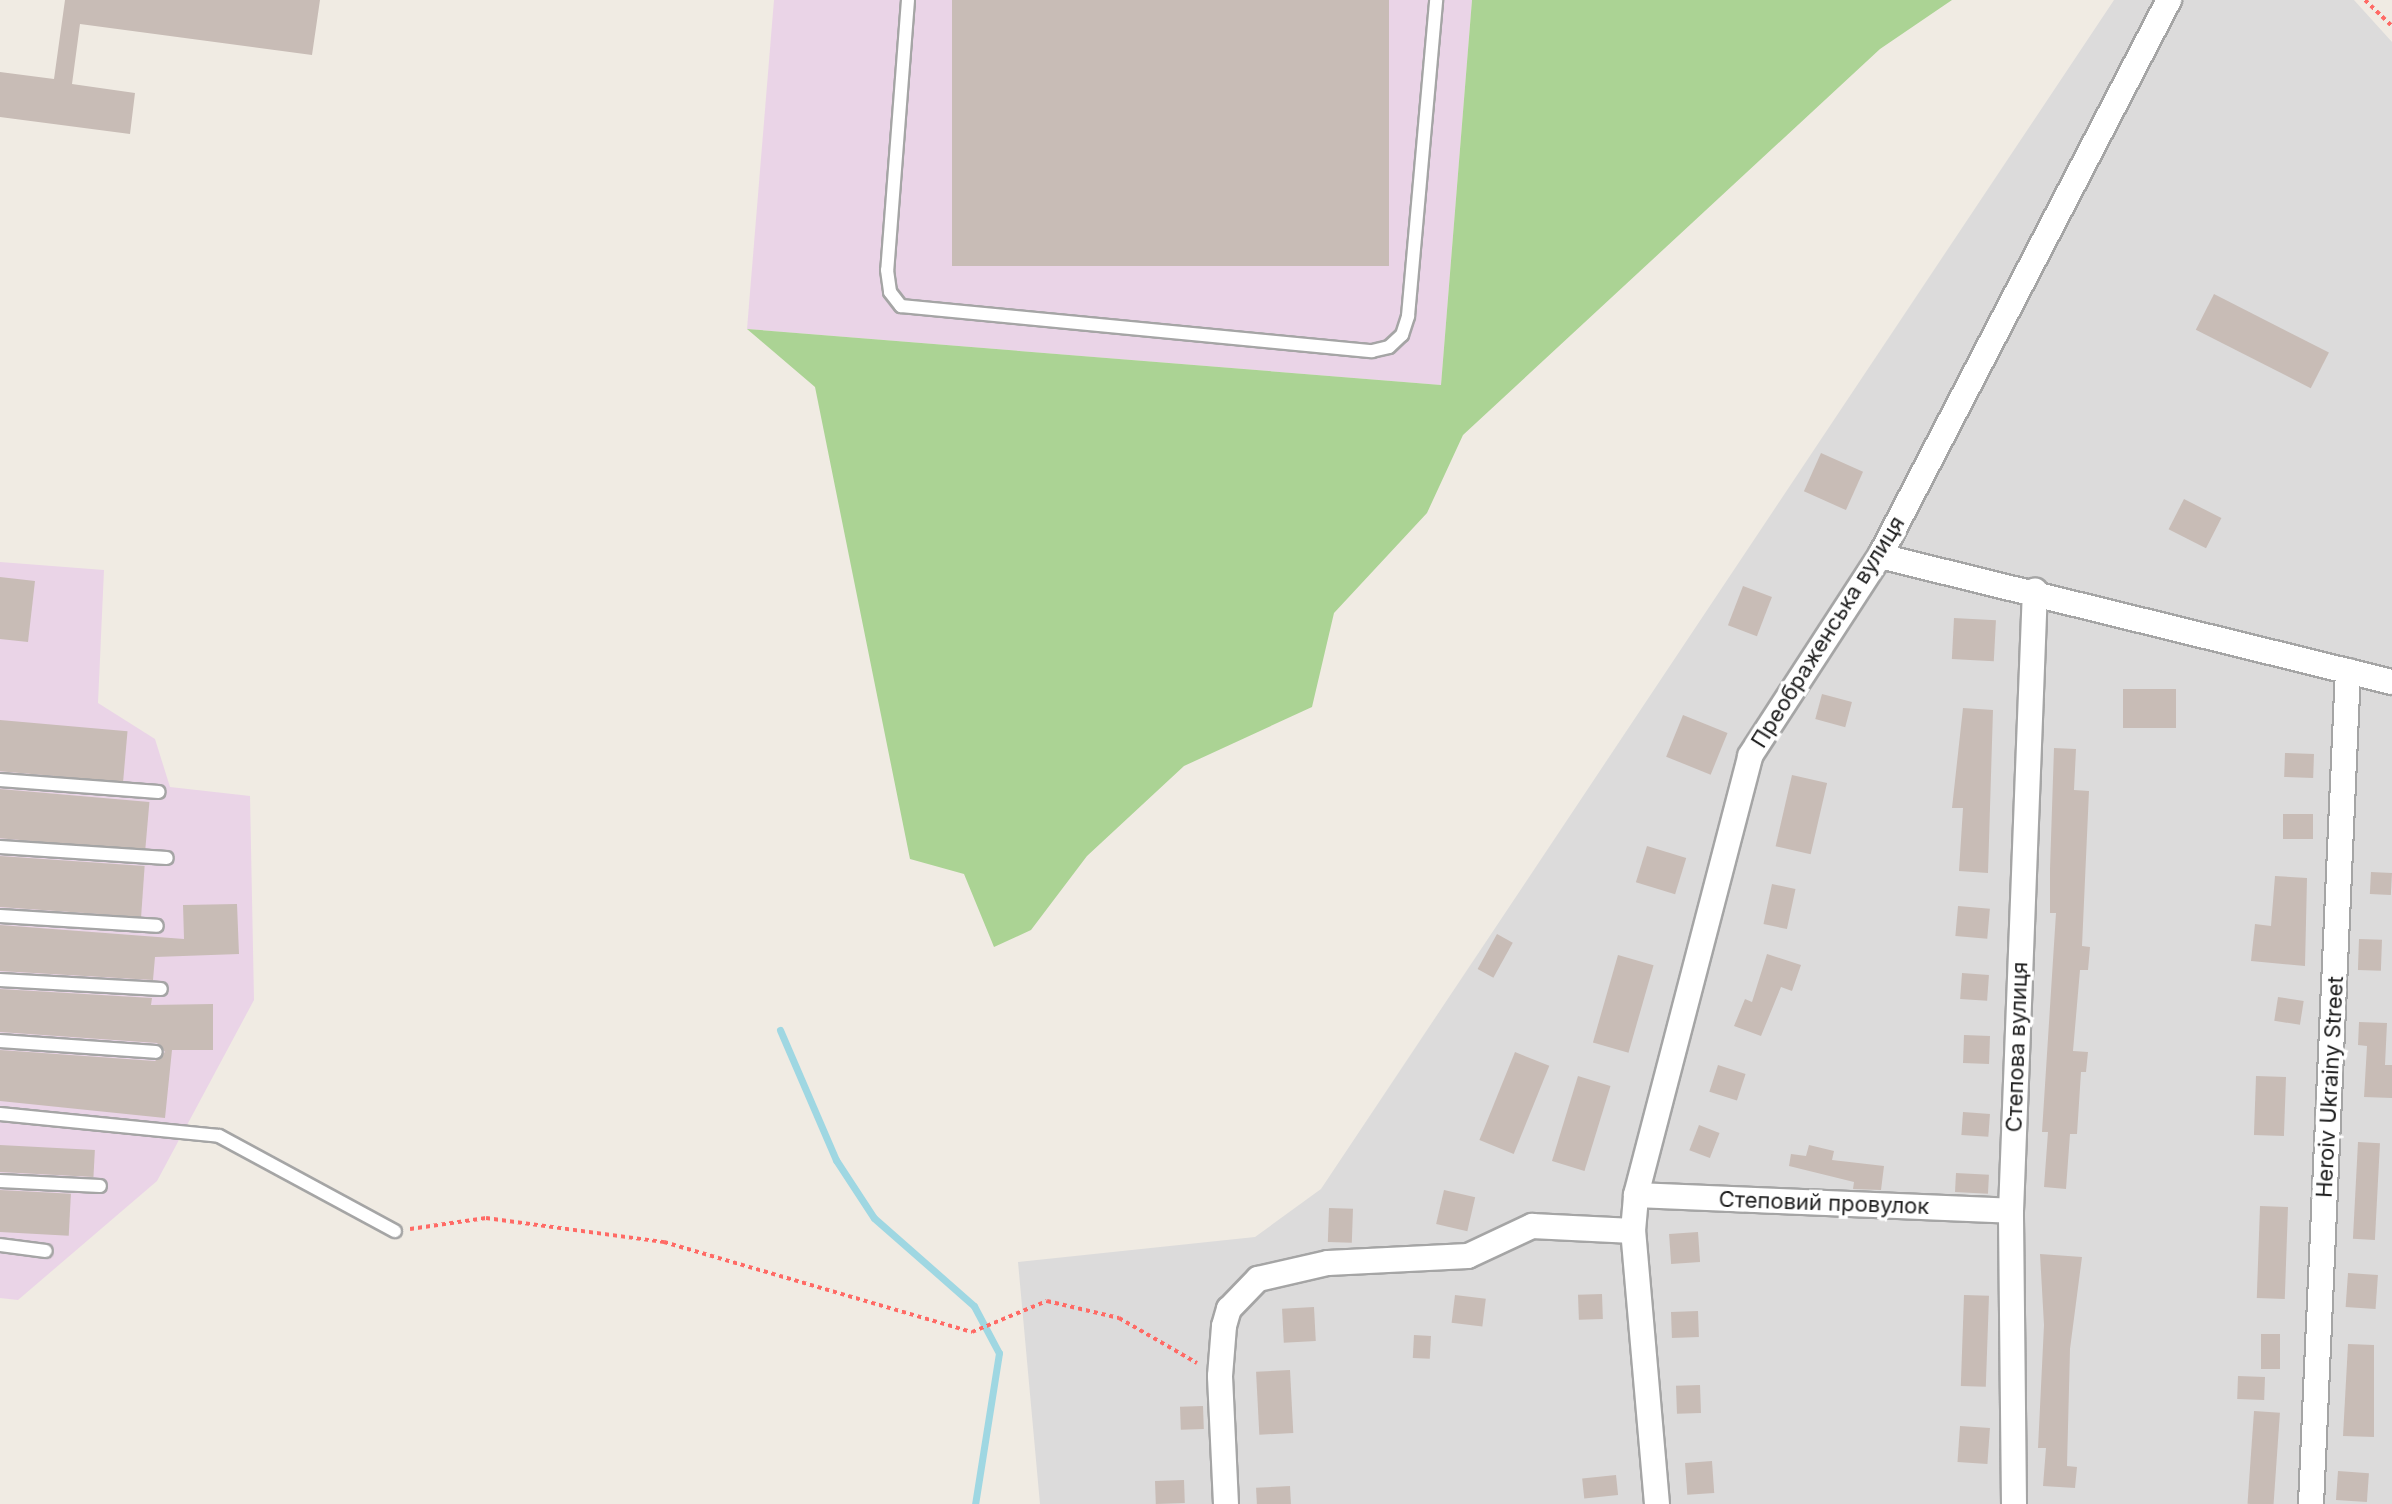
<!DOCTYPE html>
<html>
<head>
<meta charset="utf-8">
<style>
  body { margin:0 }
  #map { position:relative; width:2392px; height:1504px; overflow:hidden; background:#f0ebe3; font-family:Inter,sans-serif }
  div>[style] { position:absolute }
  .residential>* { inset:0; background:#dcdbdb }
  .industrial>* { inset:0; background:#ead4e7 }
  .forest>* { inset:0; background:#abd394 }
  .stream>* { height:7px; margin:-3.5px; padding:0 3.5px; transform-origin:3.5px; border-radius:3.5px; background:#9fd7e2 }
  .building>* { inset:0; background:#c8bcb6; transform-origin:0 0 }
  .path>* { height:4px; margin-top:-2px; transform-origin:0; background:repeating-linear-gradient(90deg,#ff6a65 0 4px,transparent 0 8px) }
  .roads { filter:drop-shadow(2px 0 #a5a5a5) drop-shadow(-2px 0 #a5a5a5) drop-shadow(0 2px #a5a5a5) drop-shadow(0 -2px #a5a5a5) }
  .service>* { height:12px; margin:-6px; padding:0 6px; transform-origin:6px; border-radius:6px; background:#fff }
  .minor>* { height:24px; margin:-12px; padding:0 12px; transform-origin:12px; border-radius:12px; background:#fff }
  span { translate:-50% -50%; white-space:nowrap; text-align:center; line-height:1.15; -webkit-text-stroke:7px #fff; paint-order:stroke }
  .street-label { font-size:22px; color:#1e1e1e }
</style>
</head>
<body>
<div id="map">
  <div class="residential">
    <i style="clip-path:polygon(2114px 0,2354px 0,2392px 42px,2392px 1504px,1040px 1504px,1018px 1262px,1255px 1237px,1321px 1189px)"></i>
  </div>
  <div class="industrial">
    <i style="clip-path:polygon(774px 0,1472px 0,1441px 385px,747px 329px)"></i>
    <i style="clip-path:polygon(0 562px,104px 570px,98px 703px,155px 739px,170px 787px,250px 796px,254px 1000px,157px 1181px,18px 1300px,0 1298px)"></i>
  </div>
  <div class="forest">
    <i style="clip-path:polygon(1472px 0,1952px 0,1880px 49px,1463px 435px,1427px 513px,1334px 613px,1312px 707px,1184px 766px,1087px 856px,1031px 930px,994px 947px,964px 874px,910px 859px,815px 387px,747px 329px,1441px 385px)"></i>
  </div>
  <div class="stream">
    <i style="left:780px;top:1030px;width:142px;rotate:66.7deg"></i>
    <i style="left:836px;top:1160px;width:69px;rotate:56.8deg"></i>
    <i style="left:874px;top:1218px;width:133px;rotate:41.3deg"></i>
    <i style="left:974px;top:1306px;width:53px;rotate:62deg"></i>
    <i style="left:999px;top:1353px;width:153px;rotate:99deg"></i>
  </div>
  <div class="building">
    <i style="clip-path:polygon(65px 0,320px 0,312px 55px,80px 24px,72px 84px,135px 93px,130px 134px,0 117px,0 72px,54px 79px)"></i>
    <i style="left:952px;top:0;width:437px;height:266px"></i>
    <i style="left:2214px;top:294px;width:129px;height:40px;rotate:27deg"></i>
    <i style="left:1821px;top:453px;width:46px;height:42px;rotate:24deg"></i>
    <i style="left:2184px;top:499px;width:42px;height:34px;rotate:27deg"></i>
    <i style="clip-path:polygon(0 577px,35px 581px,28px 642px,0 639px)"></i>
    <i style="left:1743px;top:586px;width:31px;height:42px;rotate:21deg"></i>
    <i style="left:1954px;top:618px;width:42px;height:41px;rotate:3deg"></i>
    <i style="left:2176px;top:689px;width:39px;height:53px;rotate:90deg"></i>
    <i style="left:1822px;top:694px;width:31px;height:26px;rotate:15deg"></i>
    <i style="clip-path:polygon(1963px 708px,1993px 710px,1988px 873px,1959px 871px,1963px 808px,1952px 808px)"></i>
    <i style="left:1683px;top:715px;width:48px;height:45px;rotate:22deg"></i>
    <i style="left:0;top:720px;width:128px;height:51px;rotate:5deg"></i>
    <i style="clip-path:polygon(2054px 748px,2076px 749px,2074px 790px,2089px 791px,2082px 946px,2090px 947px,2088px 970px,2080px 970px,2073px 1051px,2088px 1052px,2086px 1072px,2081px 1072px,2077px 1134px,2070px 1134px,2066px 1189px,2044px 1187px,2048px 1132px,2042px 1132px,2056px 913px,2050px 913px,2050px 869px)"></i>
    <i style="left:2285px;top:753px;width:29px;height:24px;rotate:2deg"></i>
    <i style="left:1792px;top:775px;width:36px;height:73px;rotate:13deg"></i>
    <i style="left:0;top:789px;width:150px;height:49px;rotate:5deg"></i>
    <i style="left:2283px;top:814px;width:30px;height:25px"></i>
    <i style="left:1647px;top:846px;width:41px;height:38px;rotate:17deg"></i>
    <i style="left:0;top:856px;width:145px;height:51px;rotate:4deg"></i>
    <i style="left:2371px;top:872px;width:21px;height:22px;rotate:3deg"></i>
    <i style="clip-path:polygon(2275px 876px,2307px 878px,2305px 966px,2251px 961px,2255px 924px,2271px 926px)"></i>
    <i style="left:1772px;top:884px;width:24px;height:41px;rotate:12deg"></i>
    <i style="clip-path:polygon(237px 904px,239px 954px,155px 957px,153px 980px,0 971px,0 925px,184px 939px,183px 905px)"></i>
    <i style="left:1958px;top:906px;width:32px;height:30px;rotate:5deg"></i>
    <i style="left:1497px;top:934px;width:18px;height:40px;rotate:29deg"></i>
    <i style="left:2359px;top:939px;width:23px;height:31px;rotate:2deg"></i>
    <i style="clip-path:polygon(1767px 954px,1801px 965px,1792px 991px,1781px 987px,1761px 1036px,1734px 1026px,1745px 999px,1752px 1002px)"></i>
    <i style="left:1618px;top:955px;width:37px;height:91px;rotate:16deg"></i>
    <i style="left:1962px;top:973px;width:27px;height:26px;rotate:4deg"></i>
    <i style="clip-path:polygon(0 989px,152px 998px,151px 1005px,213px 1004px,213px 1050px,172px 1050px,165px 1118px,0 1101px,0 1050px,155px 1061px,165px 1052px,157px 1043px,0 1032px)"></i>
    <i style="left:2278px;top:997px;width:26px;height:24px;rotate:9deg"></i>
    <i style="clip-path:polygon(2359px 1022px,2387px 1023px,2385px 1065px,2392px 1065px,2392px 1098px,2364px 1097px,2367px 1046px,2358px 1045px)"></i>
    <i style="left:1964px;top:1035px;width:26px;height:28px;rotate:2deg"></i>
    <i style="left:1515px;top:1052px;width:37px;height:95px;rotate:22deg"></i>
    <i style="left:1718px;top:1065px;width:29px;height:28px;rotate:18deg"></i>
    <i style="left:1578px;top:1076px;width:34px;height:89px;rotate:17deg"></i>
    <i style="left:2256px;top:1076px;width:30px;height:59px;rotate:2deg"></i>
    <i style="left:1963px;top:1112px;width:27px;height:23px;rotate:4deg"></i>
    <i style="left:1699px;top:1125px;width:22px;height:27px;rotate:21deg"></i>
    <i style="left:2358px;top:1142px;width:22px;height:97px;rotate:3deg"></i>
    <i style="left:0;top:1145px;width:95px;height:27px;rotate:3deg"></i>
    <i style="clip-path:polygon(1809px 1145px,1834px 1151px,1832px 1160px,1884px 1166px,1881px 1190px,1853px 1189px,1854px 1182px,1789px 1166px,1791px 1154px,1806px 1156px)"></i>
    <i style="left:1956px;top:1173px;width:33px;height:19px;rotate:3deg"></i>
    <i style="left:0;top:1190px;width:71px;height:42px;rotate:3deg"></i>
    <i style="left:1444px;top:1190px;width:32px;height:35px;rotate:13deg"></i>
    <i style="left:2260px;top:1206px;width:28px;height:92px;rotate:2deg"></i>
    <i style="left:1329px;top:1208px;width:24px;height:34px;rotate:2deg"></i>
    <i style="left:1698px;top:1232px;width:30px;height:29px;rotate:86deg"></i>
    <i style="clip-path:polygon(2040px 1254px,2082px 1257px,2070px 1349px,2067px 1466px,2077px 1467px,2075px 1488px,2043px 1486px,2046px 1448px,2038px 1448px,2044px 1325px)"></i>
    <i style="left:2348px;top:1273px;width:30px;height:34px;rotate:4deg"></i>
    <i style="left:1602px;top:1294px;width:25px;height:24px;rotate:88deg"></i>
    <i style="left:1455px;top:1295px;width:31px;height:28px;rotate:7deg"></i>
    <i style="left:1964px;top:1295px;width:25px;height:91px;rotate:2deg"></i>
    <i style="left:1314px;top:1307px;width:34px;height:32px;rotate:87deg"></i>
    <i style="left:1698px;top:1311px;width:26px;height:27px;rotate:88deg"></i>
    <i style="left:2261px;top:1334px;width:19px;height:35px"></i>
    <i style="left:1414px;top:1335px;width:17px;height:23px;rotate:3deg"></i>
    <i style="clip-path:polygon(2348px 1344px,2374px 1345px,2374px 1437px,2343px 1436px)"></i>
    <i style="left:1290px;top:1370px;width:63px;height:34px;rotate:87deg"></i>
    <i style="left:2238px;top:1376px;width:27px;height:23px;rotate:2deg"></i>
    <i style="left:1700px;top:1385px;width:28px;height:24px;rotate:88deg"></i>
    <i style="left:1203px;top:1406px;width:23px;height:23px;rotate:88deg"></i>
    <i style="left:2254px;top:1411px;width:26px;height:93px;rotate:4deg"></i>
    <i style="left:1960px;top:1426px;width:30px;height:36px;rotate:4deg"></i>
    <i style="left:1712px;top:1461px;width:32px;height:27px;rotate:86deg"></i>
    <i style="left:2338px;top:1471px;width:31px;height:29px;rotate:4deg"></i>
    <i style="left:1616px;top:1475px;width:20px;height:34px;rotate:84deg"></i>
    <i style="left:1184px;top:1480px;width:23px;height:29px;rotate:88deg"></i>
    <i style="left:1290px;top:1486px;width:18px;height:34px;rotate:87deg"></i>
  </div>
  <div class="path">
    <i style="left:2365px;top:0;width:37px;rotate:44deg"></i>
    <i style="left:410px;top:1229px;width:77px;rotate:-8.2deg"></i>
    <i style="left:486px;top:1218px;width:180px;rotate:7.7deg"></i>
    <i style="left:664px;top:1242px;width:321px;rotate:16.3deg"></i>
    <i style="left:972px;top:1332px;width:81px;rotate:-22.5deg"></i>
    <i style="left:1047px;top:1301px;width:74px;rotate:13.3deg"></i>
    <i style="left:1119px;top:1318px;width:90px;rotate:30deg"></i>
  </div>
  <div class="roads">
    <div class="service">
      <i style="left:908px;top:0;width:271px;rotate:94.4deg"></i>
      <i style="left:887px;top:270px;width:22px;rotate:82deg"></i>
      <i style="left:890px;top:292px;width:18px;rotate:52deg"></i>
      <i style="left:901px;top:306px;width:473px;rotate:5.5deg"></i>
      <i style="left:1372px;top:351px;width:17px;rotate:-13deg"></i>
      <i style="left:1389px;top:347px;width:18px;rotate:-43deg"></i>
      <i style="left:1402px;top:335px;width:20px;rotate:-72deg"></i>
      <i style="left:1408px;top:316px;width:317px;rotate:-84.9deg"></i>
      <i style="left:0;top:780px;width:159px;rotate:4.3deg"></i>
      <i style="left:0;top:847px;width:167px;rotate:3.8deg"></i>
      <i style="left:0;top:916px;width:157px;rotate:3.6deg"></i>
      <i style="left:0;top:980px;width:161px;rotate:3.2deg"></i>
      <i style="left:0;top:1041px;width:156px;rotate:4deg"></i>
      <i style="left:0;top:1114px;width:220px;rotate:5.7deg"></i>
      <i style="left:219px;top:1136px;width:200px;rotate:28.4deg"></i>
      <i style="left:0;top:1181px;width:100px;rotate:2.9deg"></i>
      <i style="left:0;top:1245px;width:46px;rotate:7.4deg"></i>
    </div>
    <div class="minor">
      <i style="left:1880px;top:556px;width:527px;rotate:13.83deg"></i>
      <i style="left:1636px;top:1195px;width:375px;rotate:2.4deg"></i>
      <i style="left:1226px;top:1504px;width:128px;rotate:-92.7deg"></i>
      <i style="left:1220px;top:1376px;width:50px;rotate:-85.4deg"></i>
      <i style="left:1224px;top:1326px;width:18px;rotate:-74deg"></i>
      <i style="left:1229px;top:1309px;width:42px;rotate:-46deg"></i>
      <i style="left:1258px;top:1279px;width:72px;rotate:-12.9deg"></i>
      <i style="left:1328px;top:1263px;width:140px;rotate:-2.9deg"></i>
      <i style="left:1468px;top:1256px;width:71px;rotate:-25.1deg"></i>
      <i style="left:1532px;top:1226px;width:101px;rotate:2.8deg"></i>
      <i style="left:1657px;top:1504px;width:274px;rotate:-95deg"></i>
      <i style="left:1633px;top:1231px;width:36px;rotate:-85deg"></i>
      <i style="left:1636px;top:1195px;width:454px;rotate:-75.4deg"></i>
      <i style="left:1750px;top:756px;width:239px;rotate:-57deg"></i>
      <i style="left:1880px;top:556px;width:627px;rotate:-62.54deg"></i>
      <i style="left:2014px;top:1504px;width:293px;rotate:-90.6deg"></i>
      <i style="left:2011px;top:1211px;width:621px;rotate:-87.79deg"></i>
      <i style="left:2311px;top:1504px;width:834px;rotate:-87.46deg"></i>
    </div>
  </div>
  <div class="street-label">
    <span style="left:1828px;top:632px;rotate:-58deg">Преображенська вулиця</span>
    <span style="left:2017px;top:1047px;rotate:-88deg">Степова вулиця</span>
    <span style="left:2330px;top:1087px;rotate:-87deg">Heroiv Ukrainy Street</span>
    <span style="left:1824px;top:1203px;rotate:2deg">Степовий провулок</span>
  </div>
</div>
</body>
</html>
